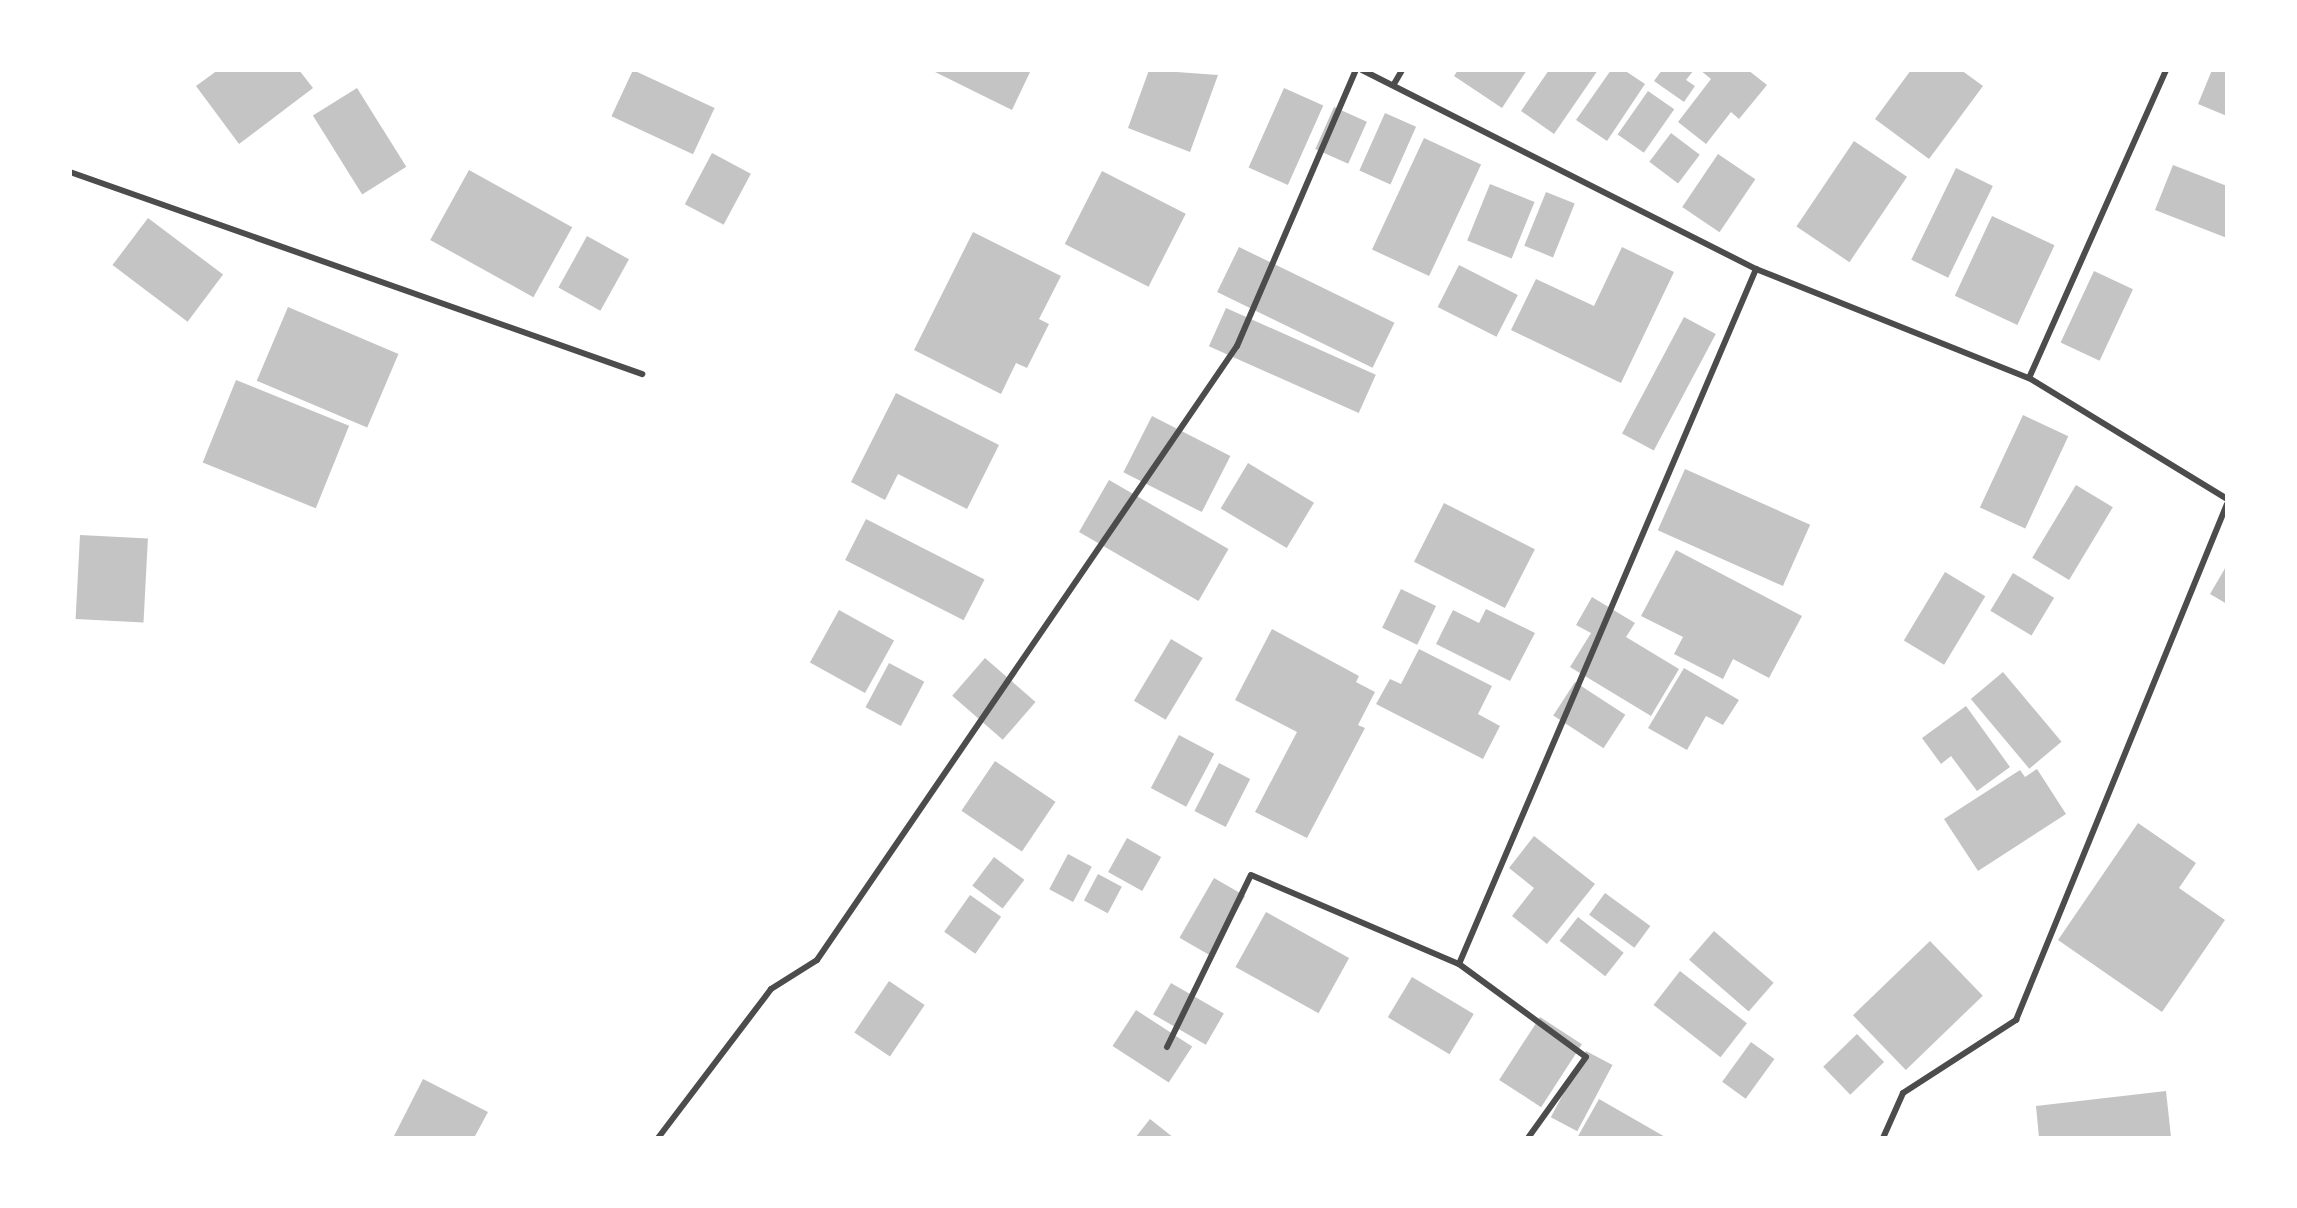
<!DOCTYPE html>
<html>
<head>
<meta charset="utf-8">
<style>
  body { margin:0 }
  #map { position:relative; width:2297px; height:1208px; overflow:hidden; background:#fff; font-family:"PT Sans",sans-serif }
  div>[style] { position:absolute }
  .building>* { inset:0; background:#c4c4c4; transform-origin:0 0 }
  .service>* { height:6px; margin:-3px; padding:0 3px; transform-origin:3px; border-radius:3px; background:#4c4c4c }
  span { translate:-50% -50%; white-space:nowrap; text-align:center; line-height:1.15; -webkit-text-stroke:6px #fff; paint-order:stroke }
  .frame { position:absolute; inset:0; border:72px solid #fff; pointer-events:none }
</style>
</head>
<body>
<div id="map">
  <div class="building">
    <i style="clip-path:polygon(218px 70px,299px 70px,313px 88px,239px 144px,196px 86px)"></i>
    <i style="left:633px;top:70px;width:90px;height:51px;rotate:25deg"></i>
    <i style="clip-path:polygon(931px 70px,1031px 70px,1012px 110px)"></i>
    <i style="clip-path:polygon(1149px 70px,1218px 75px,1190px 152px,1128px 128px)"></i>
    <i style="clip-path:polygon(1458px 70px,1527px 70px,1502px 108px,1454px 76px)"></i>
    <i style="clip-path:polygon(1549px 70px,1598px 70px,1554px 134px,1521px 111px)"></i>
    <i style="clip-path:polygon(1611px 70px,1624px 70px,1645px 84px,1607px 141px,1576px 120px)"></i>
    <i style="clip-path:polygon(1662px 70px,1694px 70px,1686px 80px,1695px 86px,1684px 102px,1654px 81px)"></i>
    <i style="clip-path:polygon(1700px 70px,1748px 70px,1767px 85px,1739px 119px,1731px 112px,1706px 144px,1678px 122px,1711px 79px)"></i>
    <i style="clip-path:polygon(1911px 70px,1961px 70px,1983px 86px,1929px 159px,1875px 119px)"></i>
    <i style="clip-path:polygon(2212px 70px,2227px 70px,2227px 116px,2198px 104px)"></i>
    <i style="left:357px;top:88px;width:93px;height:52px;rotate:58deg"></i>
    <i style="left:1284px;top:88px;width:43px;height:87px;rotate:24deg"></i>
    <i style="left:1648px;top:91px;width:32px;height:53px;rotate:35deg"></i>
    <i style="left:1334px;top:107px;width:36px;height:46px;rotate:24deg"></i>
    <i style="left:1385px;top:113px;width:34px;height:63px;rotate:24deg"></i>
    <i style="left:1671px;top:133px;width:36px;height:36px;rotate:37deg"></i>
    <i style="left:1424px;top:138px;width:63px;height:123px;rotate:25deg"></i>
    <i style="left:1854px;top:141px;width:64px;height:103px;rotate:34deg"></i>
    <i style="left:712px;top:153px;width:44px;height:58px;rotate:28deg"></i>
    <i style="left:1718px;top:154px;width:45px;height:64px;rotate:34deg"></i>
    <i style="clip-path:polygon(2173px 165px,2227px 186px,2227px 238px,2155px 210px)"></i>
    <i style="left:1956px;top:168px;width:41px;height:102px;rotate:26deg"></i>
    <i style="left:469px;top:170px;width:118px;height:80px;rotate:29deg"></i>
    <i style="left:1102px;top:171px;width:94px;height:82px;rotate:27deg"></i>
    <i style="left:1490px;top:184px;width:48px;height:61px;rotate:22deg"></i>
    <i style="left:1546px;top:192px;width:31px;height:58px;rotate:22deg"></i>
    <i style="left:1992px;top:216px;width:69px;height:88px;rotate:25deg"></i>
    <i style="left:148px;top:218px;width:94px;height:59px;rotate:37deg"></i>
    <i style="clip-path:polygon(973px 232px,1061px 276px,1039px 319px,1049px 324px,1027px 368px,1016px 363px,1001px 394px,914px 350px)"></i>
    <i style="left:587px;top:236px;width:48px;height:59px;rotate:29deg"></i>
    <i style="left:1239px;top:247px;width:173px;height:50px;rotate:26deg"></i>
    <i style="clip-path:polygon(1622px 247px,1674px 272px,1621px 383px,1511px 330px,1536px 279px,1594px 306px)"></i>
    <i style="left:1459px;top:265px;width:66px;height:47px;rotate:27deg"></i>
    <i style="left:2094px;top:271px;width:43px;height:79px;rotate:25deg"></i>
    <i style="left:288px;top:307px;width:120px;height:80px;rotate:23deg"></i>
    <i style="left:1226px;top:308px;width:164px;height:42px;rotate:24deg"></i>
    <i style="left:1684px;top:317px;width:36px;height:132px;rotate:28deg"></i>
    <i style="left:236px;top:380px;width:122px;height:89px;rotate:22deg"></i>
    <i style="clip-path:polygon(896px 393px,999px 445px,967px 509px,898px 474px,885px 500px,851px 482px)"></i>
    <i style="left:2023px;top:415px;width:50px;height:102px;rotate:25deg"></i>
    <i style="left:1152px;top:416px;width:88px;height:63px;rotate:27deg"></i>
    <i style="left:1248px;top:463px;width:77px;height:53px;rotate:31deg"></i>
    <i style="left:1685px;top:469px;width:137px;height:67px;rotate:24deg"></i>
    <i style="left:1109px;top:480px;width:138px;height:60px;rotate:30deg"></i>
    <i style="left:2076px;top:485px;width:43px;height:85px;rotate:31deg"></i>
    <i style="left:1444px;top:503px;width:102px;height:66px;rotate:27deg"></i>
    <i style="left:866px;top:519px;width:133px;height:46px;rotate:27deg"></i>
    <i style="left:80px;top:535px;width:68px;height:84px;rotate:3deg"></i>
    <i style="clip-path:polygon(1676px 550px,1802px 616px,1769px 678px,1733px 659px,1723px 679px,1674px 654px,1683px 637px,1641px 616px)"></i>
    <i style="clip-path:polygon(2227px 565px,2227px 604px,2210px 594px)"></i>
    <i style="left:1945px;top:572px;width:47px;height:80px;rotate:31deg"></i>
    <i style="left:2013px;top:573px;width:48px;height:44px;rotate:31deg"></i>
    <i style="left:1401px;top:589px;width:39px;height:43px;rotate:26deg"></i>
    <i style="clip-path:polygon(1592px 597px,1635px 623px,1626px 637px,1679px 669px,1651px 716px,1570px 667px,1591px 633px,1576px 625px)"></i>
    <i style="clip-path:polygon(1486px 609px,1535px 633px,1510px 681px,1436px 644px,1453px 610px,1479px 623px)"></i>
    <i style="left:839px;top:610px;width:63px;height:60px;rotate:29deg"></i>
    <i style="clip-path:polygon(1272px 629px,1359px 676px,1356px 682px,1375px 692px,1358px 725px,1365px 728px,1307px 838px,1255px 812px,1297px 732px,1235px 700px)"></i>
    <i style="left:1171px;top:639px;width:37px;height:72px;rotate:31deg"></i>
    <i style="clip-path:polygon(1419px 649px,1492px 686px,1478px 714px,1500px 726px,1483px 759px,1376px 704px,1390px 679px,1401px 684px)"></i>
    <i style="left:985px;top:658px;width:67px;height:50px;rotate:41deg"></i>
    <i style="left:889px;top:663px;width:40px;height:50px;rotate:28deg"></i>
    <i style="clip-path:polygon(1684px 668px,1739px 700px,1723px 725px,1706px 716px,1687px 750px,1648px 728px)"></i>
    <i style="left:2003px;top:672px;width:91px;height:42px;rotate:50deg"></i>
    <i style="left:1575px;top:682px;width:60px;height:40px;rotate:33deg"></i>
    <i style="clip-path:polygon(1966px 706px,2010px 767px,1977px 791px,1951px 756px,1941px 764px,1922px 738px)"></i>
    <i style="left:1179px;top:735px;width:40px;height:60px;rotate:28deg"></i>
    <i style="left:995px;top:761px;width:73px;height:60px;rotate:34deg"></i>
    <i style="left:1219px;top:763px;width:35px;height:54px;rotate:27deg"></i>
    <i style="clip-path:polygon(2037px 769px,2066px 814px,1978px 871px,1944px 819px,2020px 770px,2025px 777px)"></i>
    <i style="clip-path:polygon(2138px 823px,2196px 863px,2179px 888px,2225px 920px,2162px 1012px,2058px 940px)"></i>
    <i style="clip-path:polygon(1534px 836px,1595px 884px,1547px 944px,1512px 916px,1534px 888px,1509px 868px)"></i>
    <i style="left:1127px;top:838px;width:39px;height:39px;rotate:29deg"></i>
    <i style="left:1068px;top:854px;width:27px;height:40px;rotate:28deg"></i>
    <i style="left:994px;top:857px;width:38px;height:36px;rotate:37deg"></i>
    <i style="left:1098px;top:874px;width:27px;height:30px;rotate:28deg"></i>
    <i style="left:1214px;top:878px;width:36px;height:69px;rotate:30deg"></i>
    <i style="left:1605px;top:893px;width:56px;height:27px;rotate:36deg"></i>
    <i style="left:970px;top:895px;width:38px;height:45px;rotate:35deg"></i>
    <i style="left:1266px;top:912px;width:95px;height:63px;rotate:29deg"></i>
    <i style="left:1578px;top:917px;width:58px;height:30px;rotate:38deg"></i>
    <i style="left:1714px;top:931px;width:79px;height:38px;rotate:41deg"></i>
    <i style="left:1930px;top:941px;width:76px;height:107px;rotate:46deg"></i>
    <i style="left:1680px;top:971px;width:85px;height:43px;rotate:38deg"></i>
    <i style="left:1412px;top:977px;width:72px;height:47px;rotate:31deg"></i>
    <i style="left:889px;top:981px;width:43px;height:62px;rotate:34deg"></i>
    <i style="left:1171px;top:983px;width:61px;height:36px;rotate:30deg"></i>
    <i style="left:1136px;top:1010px;width:67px;height:43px;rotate:33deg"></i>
    <i style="left:1540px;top:1017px;width:50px;height:75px;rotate:33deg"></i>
    <i style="left:1857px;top:1034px;width:39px;height:47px;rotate:46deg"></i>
    <i style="left:1751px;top:1042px;width:29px;height:49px;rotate:36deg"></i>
    <i style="left:1586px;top:1051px;width:30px;height:75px;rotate:28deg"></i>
    <i style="clip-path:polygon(423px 1079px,488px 1112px,474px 1138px,393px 1138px)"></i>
    <i style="clip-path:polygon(2166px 1091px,2171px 1137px,2039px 1138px,2036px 1106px)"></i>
    <i style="clip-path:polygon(1599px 1099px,1667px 1138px,1577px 1138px)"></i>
    <i style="clip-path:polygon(1150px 1119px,1174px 1138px,1135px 1138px)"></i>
  </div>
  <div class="service">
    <i style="left:1362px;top:70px;width:441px;rotate:26.8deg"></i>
    <i style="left:1756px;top:269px;width:294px;rotate:21.8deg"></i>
    <i style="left:2029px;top:378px;width:232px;rotate:31.4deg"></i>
    <i style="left:1394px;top:84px;width:16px;rotate:-60deg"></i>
    <i style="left:70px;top:172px;width:607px;rotate:19.45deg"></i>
    <i style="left:2029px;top:378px;width:337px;rotate:-66deg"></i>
    <i style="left:1459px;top:964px;width:157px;rotate:36.2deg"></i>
    <i style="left:1586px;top:1057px;width:100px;rotate:125.6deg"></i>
    <i style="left:1167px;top:1047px;width:191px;rotate:-64deg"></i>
    <i style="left:1251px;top:875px;width:226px;rotate:23.2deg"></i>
    <i style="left:1459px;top:964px;width:756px;rotate:-66.86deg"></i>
    <i style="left:658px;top:1138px;width:187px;rotate:-52.8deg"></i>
    <i style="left:771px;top:989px;width:54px;rotate:-32.2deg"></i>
    <i style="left:817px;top:960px;width:744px;rotate:-55.63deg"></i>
    <i style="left:1237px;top:346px;width:301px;rotate:-66.7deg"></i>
    <i style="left:1883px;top:1138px;width:49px;rotate:-66deg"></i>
    <i style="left:1903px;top:1093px;width:135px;rotate:-32.9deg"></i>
    <i style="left:2016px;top:1020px;width:557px;rotate:-67.76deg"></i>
  </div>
  <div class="frame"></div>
</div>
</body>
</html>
